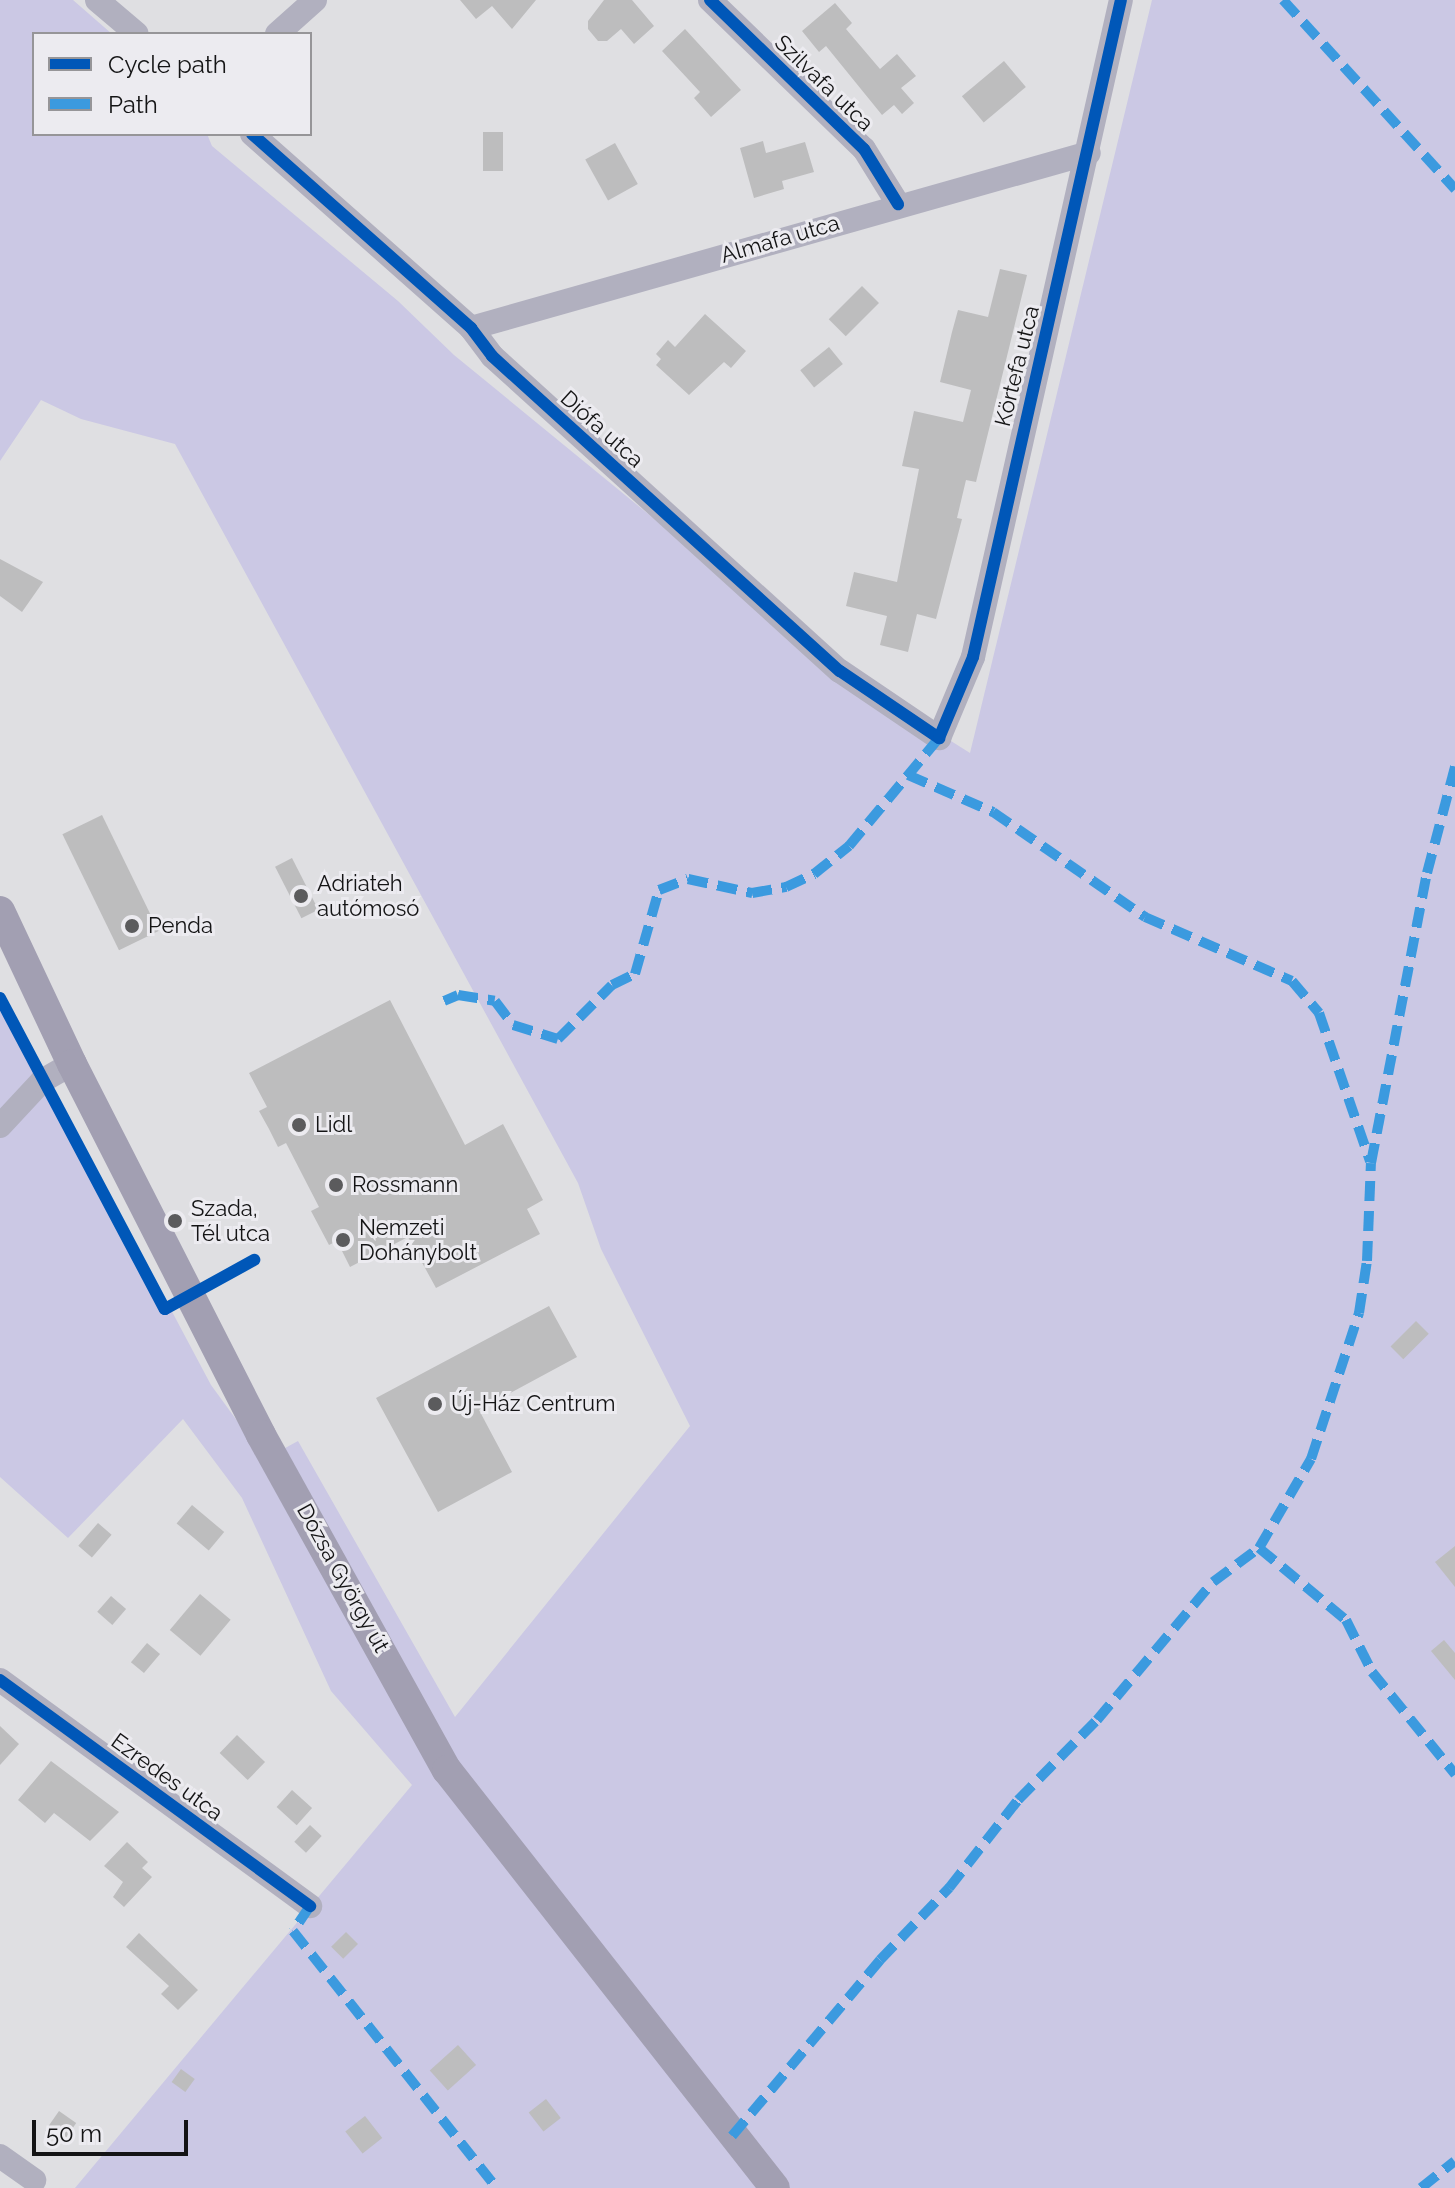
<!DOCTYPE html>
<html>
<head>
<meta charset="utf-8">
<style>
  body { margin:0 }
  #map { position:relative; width:1455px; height:2188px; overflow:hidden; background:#dfdfe2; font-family:Raleway,sans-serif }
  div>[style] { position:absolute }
  .green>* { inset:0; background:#cbc8e4 }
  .building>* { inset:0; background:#bdbdbe; transform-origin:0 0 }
  .minor>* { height:24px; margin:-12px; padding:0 12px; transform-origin:12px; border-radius:12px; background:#b1b0bf }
  .major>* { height:30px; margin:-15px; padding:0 15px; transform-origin:15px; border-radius:15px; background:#a29fb2 }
  .quiet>* { height:10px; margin-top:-5px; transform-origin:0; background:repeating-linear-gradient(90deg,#3b9adf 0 20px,transparent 0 30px) }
  .cycleway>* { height:12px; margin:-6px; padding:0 6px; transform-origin:6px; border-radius:6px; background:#0057b8 }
  .dots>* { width:22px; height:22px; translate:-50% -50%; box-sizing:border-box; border:4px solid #ecebf0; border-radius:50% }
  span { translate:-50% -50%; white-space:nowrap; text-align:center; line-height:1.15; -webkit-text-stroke:6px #ecebf0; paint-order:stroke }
  .street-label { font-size:22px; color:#141415 }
  .poi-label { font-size:22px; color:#141415 }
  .left { translate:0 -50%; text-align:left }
  .legend { position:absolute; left:32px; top:32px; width:280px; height:104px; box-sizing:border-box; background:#ecebf0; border:2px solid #969598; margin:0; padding:10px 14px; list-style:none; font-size:24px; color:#141415 }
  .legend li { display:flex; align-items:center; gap:16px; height:40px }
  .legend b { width:40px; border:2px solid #969598 }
  .scale { position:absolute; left:32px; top:2120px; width:156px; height:36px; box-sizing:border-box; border:4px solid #141415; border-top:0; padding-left:10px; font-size:24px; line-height:28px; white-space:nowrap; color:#141415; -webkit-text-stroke:6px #ecebf0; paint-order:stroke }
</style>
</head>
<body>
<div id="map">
  <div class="green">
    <i style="clip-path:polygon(0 0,73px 0,112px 34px,34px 34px,34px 134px,207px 134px,212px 146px,398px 301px,454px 355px,840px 671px,970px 753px,1152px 0,1455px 0,1455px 2188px,75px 2188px,412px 1785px,331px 1691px,242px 1498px,183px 1419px,68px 1538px,0 1477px,0 1011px,76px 1131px,211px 1385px,265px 1459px,298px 1441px,455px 1717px,690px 1426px,601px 1249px,578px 1183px,175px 444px,81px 419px,41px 400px,0 461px)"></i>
  </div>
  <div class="building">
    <i style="clip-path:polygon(460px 0,536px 0,512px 29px,492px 6px,476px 19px)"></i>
    <i style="clip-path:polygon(604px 0,632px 0,654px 26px,634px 44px,621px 29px,607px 41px,598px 41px,588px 29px,588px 21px)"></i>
    <i style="clip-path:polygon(835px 3px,852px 23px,846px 29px,880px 69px,897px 54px,916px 76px,901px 88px,914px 103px,902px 114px,894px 105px,882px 115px,826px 46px,819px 52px,802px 31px)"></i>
    <i style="clip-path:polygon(685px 29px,741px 90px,711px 117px,694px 98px,700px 92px,662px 51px)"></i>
    <i style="left:1004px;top:61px;width:34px;height:55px;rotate:50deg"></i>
    <i style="left:483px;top:132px;width:20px;height:39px"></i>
    <i style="clip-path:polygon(763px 141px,766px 153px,805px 142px,814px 172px,782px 181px,784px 189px,754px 198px,740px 148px)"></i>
    <i style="left:615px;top:143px;width:47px;height:34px;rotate:61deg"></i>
    <i style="clip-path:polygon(1000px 269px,1027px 275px,976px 482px,966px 480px,957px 518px,962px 519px,936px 619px,917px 614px,908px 652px,880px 645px,887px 616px,846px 606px,854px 572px,897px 582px,919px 469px,902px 466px,914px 411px,963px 422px,971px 390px,940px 382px,952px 332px,958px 310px,988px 317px)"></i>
    <i style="left:862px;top:286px;width:24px;height:47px;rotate:45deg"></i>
    <i style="clip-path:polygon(705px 314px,746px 351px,731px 368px,724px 362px,689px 395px,656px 365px,661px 359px,656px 354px,668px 340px,675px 347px)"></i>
    <i style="left:829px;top:347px;width:22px;height:37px;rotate:51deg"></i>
    <i style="clip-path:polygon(0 559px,43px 582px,22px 612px,0 596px)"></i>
    <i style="left:102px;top:815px;width:129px;height:44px;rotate:64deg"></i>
    <i style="left:292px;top:858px;width:58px;height:19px;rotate:63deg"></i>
    <i style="clip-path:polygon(390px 1000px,465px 1145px,503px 1124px,543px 1200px,527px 1209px,540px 1234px,436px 1288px,408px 1237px,350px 1267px,337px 1241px,329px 1245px,311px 1211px,319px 1207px,286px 1143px,278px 1147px,269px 1129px,259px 1111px,267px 1107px,249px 1073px)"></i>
    <i style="clip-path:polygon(549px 1306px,577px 1357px,479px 1410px,512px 1472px,438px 1512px,376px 1398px)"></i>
    <i style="left:1416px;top:1321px;width:18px;height:36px;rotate:45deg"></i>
    <i style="left:192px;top:1505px;width:42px;height:24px;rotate:40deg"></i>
    <i style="left:98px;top:1523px;width:18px;height:30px;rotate:41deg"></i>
    <i style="clip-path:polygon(1455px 1546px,1455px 1587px,1435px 1562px)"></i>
    <i style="left:200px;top:1594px;width:40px;height:47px;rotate:40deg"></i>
    <i style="left:111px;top:1596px;width:20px;height:21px;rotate:41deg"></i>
    <i style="clip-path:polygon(1444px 1640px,1455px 1653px,1455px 1680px,1431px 1651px)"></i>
    <i style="left:147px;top:1643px;width:17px;height:25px;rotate:40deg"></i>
    <i style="clip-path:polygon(0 1726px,19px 1744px,0 1765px)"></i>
    <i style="left:237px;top:1735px;width:39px;height:25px;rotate:44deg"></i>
    <i style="clip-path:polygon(51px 1761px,119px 1812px,90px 1841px,54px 1813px,45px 1823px,18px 1800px)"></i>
    <i style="left:292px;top:1790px;width:27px;height:23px;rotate:42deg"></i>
    <i style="left:310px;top:1825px;width:16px;height:23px;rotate:43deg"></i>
    <i style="clip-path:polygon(127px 1842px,148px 1862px,142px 1868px,152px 1877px,124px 1907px,113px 1897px,123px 1882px,104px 1866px)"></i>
    <i style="left:346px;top:1932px;width:17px;height:21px;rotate:45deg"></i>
    <i style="clip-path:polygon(139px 1933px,198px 1990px,178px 2010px,161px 1994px,169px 1986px,126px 1947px)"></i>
    <i style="left:458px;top:2045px;width:27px;height:38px;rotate:48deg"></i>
    <i style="left:181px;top:2069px;width:17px;height:16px;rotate:36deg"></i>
    <i style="left:546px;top:2099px;width:24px;height:22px;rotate:52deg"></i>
    <i style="left:59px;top:2111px;width:21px;height:24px;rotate:35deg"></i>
    <i style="left:365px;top:2116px;width:28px;height:25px;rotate:52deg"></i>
  </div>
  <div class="minor">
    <i style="left:97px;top:0;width:52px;rotate:40.4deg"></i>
    <i style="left:710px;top:0;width:214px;rotate:44.1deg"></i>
    <i style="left:864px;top:149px;width:65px;rotate:58.3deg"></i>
    <i style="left:277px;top:34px;width:51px;rotate:-41.8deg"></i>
    <i style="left:252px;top:134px;width:293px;rotate:41.5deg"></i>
    <i style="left:471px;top:328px;width:35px;rotate:53deg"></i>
    <i style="left:492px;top:356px;width:469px;rotate:42.2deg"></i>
    <i style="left:840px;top:671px;width:120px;rotate:34.1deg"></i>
    <i style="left:939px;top:738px;width:88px;rotate:-67.2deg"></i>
    <i style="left:973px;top:657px;width:673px;rotate:-77.31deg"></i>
    <i style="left:471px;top:328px;width:642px;rotate:-15.81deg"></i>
    <i style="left:0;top:1126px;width:62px;rotate:-47deg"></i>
    <i style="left:42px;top:1081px;width:34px;rotate:-30deg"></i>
    <i style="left:0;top:1680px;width:384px;rotate:36.1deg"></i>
    <i style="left:0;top:2156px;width:42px;rotate:35.2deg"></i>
  </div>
  <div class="major">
    <i style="left:0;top:911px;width:169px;rotate:64.8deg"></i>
    <i style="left:72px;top:1064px;width:416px;rotate:63deg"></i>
    <i style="left:261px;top:1435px;width:383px;rotate:61deg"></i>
    <i style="left:447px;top:1770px;width:531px;rotate:51.88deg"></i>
  </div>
  <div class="quiet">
    <i style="left:1283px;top:0;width:256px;rotate:47.7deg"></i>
    <i style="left:908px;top:775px;width:93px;rotate:23.5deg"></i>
    <i style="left:993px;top:812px;width:185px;rotate:34.6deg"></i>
    <i style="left:1145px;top:917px;width:160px;rotate:23.5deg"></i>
    <i style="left:1292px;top:981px;width:42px;rotate:49.8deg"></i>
    <i style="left:1319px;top:1013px;width:157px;rotate:71deg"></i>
    <i style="left:444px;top:1001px;width:15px;rotate:-23deg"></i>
    <i style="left:458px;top:995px;width:37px;rotate:9deg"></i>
    <i style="left:495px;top:1001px;width:30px;rotate:53deg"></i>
    <i style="left:513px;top:1025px;width:47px;rotate:17.3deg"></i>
    <i style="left:558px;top:1039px;width:76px;rotate:-45deg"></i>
    <i style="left:612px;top:985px;width:25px;rotate:-26deg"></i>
    <i style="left:635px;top:974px;width:87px;rotate:-74.1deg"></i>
    <i style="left:659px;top:890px;width:31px;rotate:-21deg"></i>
    <i style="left:688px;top:879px;width:66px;rotate:12.3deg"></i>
    <i style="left:752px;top:893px;width:35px;rotate:-10deg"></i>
    <i style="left:786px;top:887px;width:31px;rotate:-25deg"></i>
    <i style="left:814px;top:874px;width:45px;rotate:-38.7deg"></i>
    <i style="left:849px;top:846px;width:141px;rotate:-50.2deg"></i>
    <i style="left:1259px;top:1548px;width:113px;rotate:39.6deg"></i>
    <i style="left:1346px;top:1620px;width:58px;rotate:63.4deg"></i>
    <i style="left:1372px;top:1672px;width:132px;rotate:50.9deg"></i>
    <i style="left:310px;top:1906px;width:30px;rotate:124deg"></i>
    <i style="left:293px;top:1931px;width:328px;rotate:51.6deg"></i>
    <i style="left:732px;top:2136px;width:230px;rotate:-49.9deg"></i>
    <i style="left:880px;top:1960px;width:100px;rotate:-46.2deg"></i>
    <i style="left:949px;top:1888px;width:112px;rotate:-51.9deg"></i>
    <i style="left:1018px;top:1800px;width:112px;rotate:-45.4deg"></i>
    <i style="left:1097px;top:1720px;width:180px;rotate:-50deg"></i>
    <i style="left:1213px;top:1582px;width:57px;rotate:-36.5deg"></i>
    <i style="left:1259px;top:1548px;width:103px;rotate:-59.7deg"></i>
    <i style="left:1311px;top:1459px;width:154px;rotate:-71.8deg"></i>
    <i style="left:1359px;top:1313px;width:53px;rotate:-81.3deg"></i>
    <i style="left:1367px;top:1261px;width:98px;rotate:-87.7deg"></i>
    <i style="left:1371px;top:1163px;width:295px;rotate:-79.1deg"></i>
    <i style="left:1427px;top:873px;width:110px;rotate:-75.2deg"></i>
    <i style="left:1421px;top:2188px;width:43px;rotate:-38.5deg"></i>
  </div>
  <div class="cycleway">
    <i style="left:710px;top:0;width:214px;rotate:44.1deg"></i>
    <i style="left:864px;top:149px;width:65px;rotate:58.3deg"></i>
    <i style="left:252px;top:134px;width:293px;rotate:41.5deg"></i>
    <i style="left:471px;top:328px;width:35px;rotate:53deg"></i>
    <i style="left:492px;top:356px;width:469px;rotate:42.2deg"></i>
    <i style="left:840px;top:671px;width:120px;rotate:34.1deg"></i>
    <i style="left:939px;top:738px;width:88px;rotate:-67.2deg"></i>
    <i style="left:973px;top:657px;width:673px;rotate:-77.31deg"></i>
    <i style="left:0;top:998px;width:352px;rotate:62.1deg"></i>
    <i style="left:165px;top:1309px;width:102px;rotate:-28.8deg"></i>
    <i style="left:0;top:1680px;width:384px;rotate:36.1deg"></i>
  </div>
  <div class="dots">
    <i style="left:301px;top:896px;background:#5b5b5d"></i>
    <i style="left:132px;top:926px;background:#5b5b5d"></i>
    <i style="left:299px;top:1125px;background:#5b5b5d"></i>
    <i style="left:336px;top:1185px;background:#5b5b5d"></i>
    <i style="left:175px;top:1221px;background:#5b5b5d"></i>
    <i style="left:343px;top:1240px;background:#5b5b5d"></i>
    <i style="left:435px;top:1404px;background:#5b5b5d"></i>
  </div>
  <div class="street-label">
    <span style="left:824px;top:83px;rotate:44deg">Szilvafa utca</span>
    <span style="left:780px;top:239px;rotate:-16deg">Almafa utca</span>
    <span style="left:1017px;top:366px;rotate:-76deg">Körtefa utca</span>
    <span style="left:602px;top:429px;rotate:42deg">Diófa utca</span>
    <span style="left:343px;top:1578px;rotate:61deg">Dózsa György út</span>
    <span style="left:167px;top:1777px;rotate:36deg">Ezredes utca</span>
  </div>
  <div class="poi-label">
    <span class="left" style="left:317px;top:896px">Adriateh<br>autómosó</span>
    <span class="left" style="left:148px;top:926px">Penda</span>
    <span class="left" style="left:315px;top:1125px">Lidl</span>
    <span class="left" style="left:352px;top:1185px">Rossmann</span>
    <span class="left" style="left:191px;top:1221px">Szada,<br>Tél utca</span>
    <span class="left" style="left:359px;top:1240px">Nemzeti<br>Dohánybolt</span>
    <span class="left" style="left:451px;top:1404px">Új-Ház Centrum</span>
  </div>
  <ul class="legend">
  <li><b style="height:10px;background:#0057b8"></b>Cycle path</li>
  <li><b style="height:10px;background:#3b9adf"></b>Path</li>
  </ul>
  <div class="scale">50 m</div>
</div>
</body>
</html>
